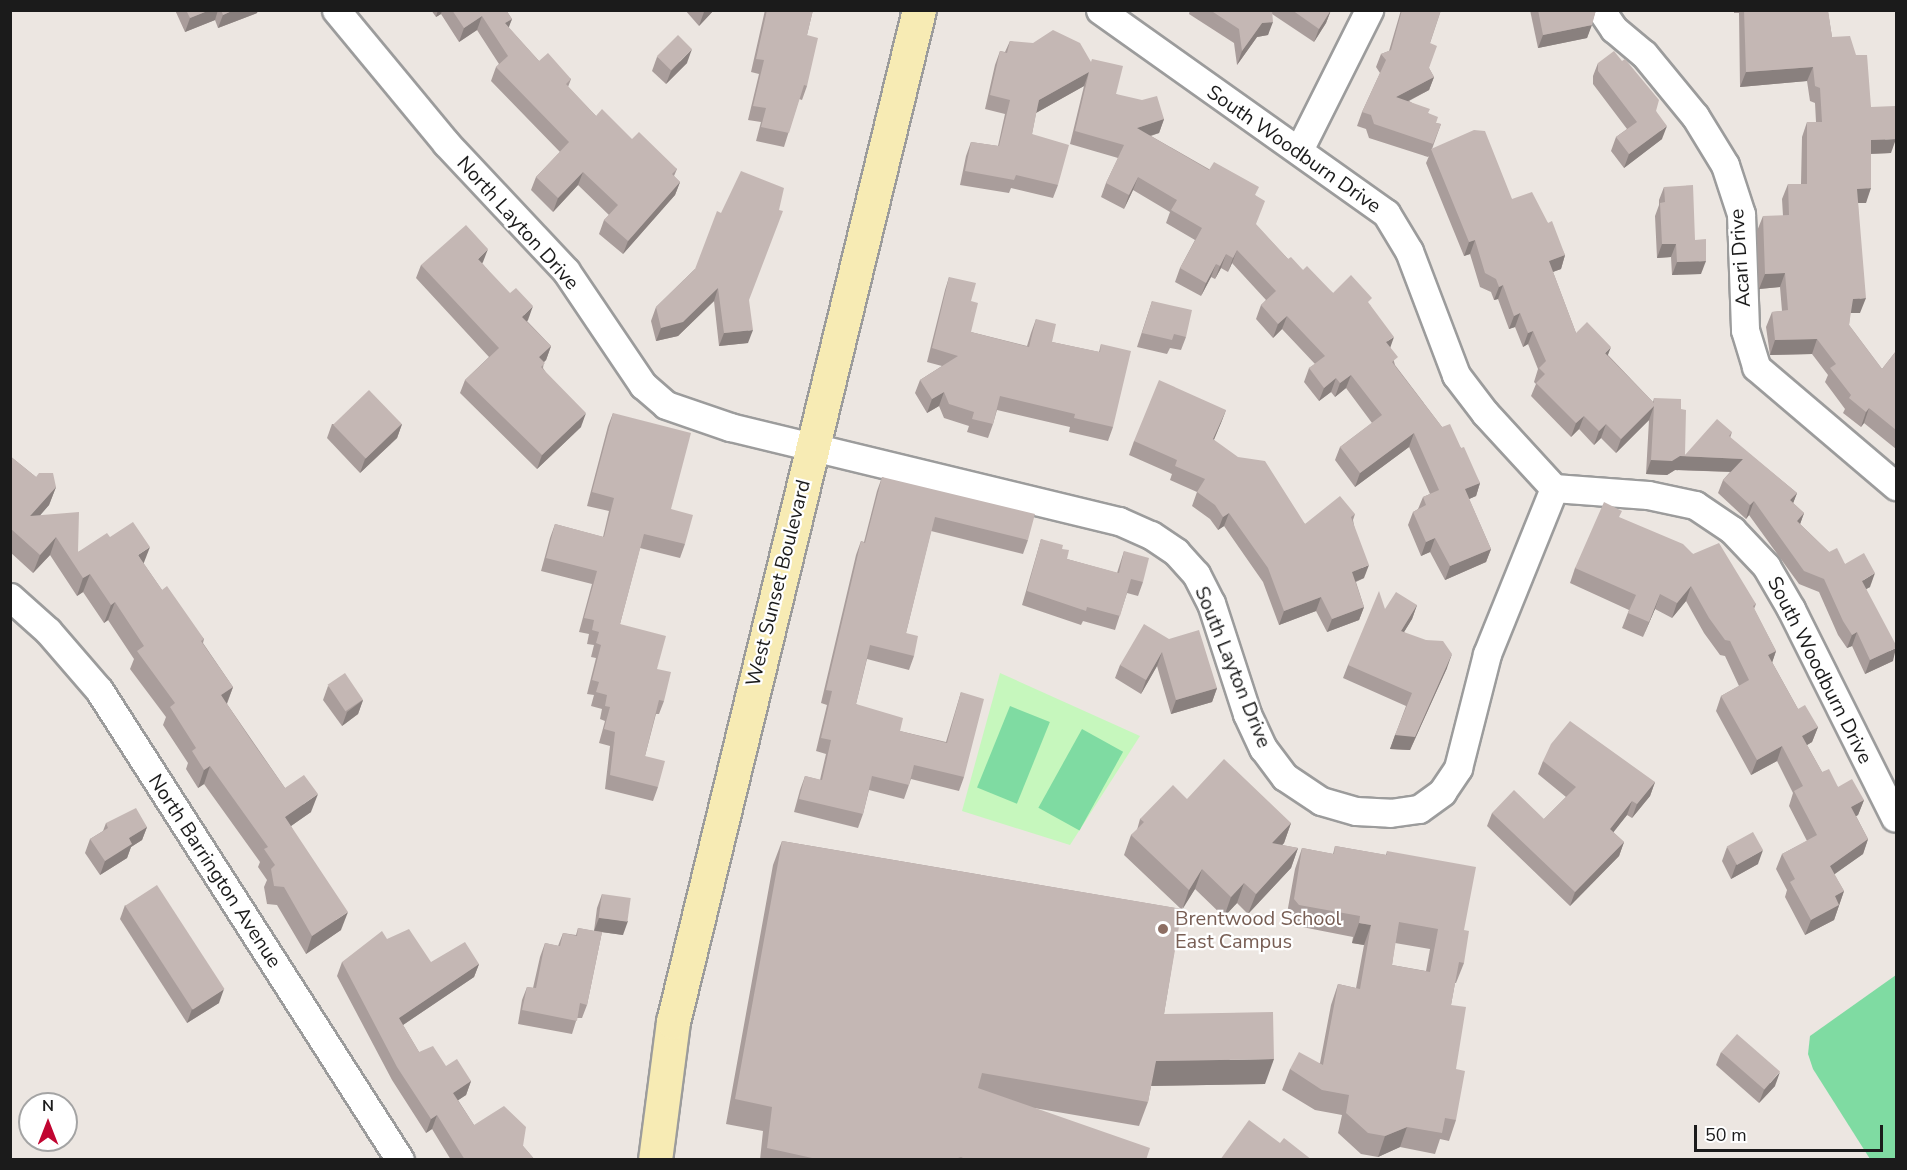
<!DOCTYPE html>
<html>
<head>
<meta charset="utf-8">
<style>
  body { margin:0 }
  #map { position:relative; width:1907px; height:1170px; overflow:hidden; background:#ece6e1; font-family:"Nunito Sans",sans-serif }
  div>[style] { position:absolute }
  .park>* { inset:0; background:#c6f7bd }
  .pitch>* { inset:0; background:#7fdba2; transform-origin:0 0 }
  .roads { filter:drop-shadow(2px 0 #9c9c9c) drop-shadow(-2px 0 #9c9c9c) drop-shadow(0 2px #9c9c9c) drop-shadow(0 -2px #9c9c9c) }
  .street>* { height:27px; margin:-13.5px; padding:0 13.5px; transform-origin:13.5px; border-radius:13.5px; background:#fff }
  .secondary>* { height:33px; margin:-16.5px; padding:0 16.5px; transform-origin:16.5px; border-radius:16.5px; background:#f7ebb4 }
  .wall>* { inset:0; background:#a99d9b }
  .shaded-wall>* { inset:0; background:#89807e; transform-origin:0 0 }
  .building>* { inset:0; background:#c4b7b4; transform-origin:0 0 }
  .dots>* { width:16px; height:16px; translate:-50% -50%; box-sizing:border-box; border:3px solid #fff; border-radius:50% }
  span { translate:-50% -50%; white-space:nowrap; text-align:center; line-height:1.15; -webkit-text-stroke:4.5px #fff; paint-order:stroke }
  .street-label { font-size:20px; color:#1b1b1b }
  .education-label { font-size:20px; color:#785e54 }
  .left { translate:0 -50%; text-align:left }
  .frame { position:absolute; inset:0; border:12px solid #1b1b1b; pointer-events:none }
  .north { position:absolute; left:18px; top:1092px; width:60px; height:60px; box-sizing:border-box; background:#fff; border:2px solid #a4a4a4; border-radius:50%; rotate:0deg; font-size:16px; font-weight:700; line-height:24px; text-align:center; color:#1b1b1b }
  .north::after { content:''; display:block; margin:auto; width:21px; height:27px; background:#c10531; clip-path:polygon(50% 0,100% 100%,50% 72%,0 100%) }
  .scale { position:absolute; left:1694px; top:1125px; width:189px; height:27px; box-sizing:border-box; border:3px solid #1b1b1b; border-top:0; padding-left:8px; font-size:18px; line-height:21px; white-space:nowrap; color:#1b1b1b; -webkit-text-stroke:4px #fff; paint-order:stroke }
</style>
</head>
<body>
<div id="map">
  <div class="park">
    <i style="clip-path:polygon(1000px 673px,1140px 736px,1070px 845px,962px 811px)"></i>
  </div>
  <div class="pitch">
    <i style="left:1010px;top:706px;width:43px;height:88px;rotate:22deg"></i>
    <i style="left:1082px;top:729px;width:47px;height:90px;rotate:29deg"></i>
    <i style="clip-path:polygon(1896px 975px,1896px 1159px,1870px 1159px,1813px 1069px,1808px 1054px,1810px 1036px)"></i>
  </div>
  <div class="roads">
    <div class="street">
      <i style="left:336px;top:10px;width:173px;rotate:50.4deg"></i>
      <i style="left:446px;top:143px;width:175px;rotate:46.8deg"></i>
      <i style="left:566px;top:271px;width:138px;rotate:56deg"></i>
      <i style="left:643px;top:385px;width:30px;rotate:41deg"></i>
      <i style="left:666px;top:405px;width:68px;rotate:19deg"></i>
      <i style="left:730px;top:427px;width:400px;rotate:13.6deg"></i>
      <i style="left:1119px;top:521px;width:35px;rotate:24deg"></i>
      <i style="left:1151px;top:535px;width:30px;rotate:34deg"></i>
      <i style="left:1176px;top:552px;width:30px;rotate:48deg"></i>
      <i style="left:1196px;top:574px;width:33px;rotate:63deg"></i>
      <i style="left:1211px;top:603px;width:117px;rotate:72deg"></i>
      <i style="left:1247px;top:714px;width:38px;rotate:65deg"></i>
      <i style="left:1263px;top:748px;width:36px;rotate:53deg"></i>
      <i style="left:1285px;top:777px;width:43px;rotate:33.7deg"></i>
      <i style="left:1321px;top:801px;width:36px;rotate:16deg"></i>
      <i style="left:1356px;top:811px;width:34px;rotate:3deg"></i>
      <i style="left:1390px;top:813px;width:29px;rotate:-8deg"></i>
      <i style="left:1419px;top:809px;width:29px;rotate:-36deg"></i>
      <i style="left:1442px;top:792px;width:29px;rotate:-56deg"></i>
      <i style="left:1458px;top:768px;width:118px;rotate:-75.7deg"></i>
      <i style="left:1487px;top:654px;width:179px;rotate:-68deg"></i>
      <i style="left:1100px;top:10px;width:351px;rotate:35.4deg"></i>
      <i style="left:1386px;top:213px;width:44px;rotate:58.8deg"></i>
      <i style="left:1409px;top:251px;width:133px;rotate:69.2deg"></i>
      <i style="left:1456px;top:375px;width:48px;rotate:52.7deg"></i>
      <i style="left:1485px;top:413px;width:102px;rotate:47.4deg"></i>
      <i style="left:1554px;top:488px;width:94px;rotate:4.3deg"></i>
      <i style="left:1648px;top:495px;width:48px;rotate:12deg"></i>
      <i style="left:1695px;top:505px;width:45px;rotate:34deg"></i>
      <i style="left:1732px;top:530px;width:50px;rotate:46.6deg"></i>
      <i style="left:1766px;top:566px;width:50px;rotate:59.8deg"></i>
      <i style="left:1791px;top:609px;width:233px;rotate:63.5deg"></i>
      <i style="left:1601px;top:10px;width:23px;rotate:56deg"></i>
      <i style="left:1614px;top:29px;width:39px;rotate:40deg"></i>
      <i style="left:1644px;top:54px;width:80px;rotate:50.6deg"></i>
      <i style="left:1695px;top:116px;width:57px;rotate:58.5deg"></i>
      <i style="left:1725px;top:165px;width:52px;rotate:71.9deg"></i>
      <i style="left:1741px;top:214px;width:116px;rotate:88deg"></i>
      <i style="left:1745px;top:330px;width:39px;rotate:73deg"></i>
      <i style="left:1756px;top:367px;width:184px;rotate:40.4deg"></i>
      <i style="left:1299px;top:150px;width:157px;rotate:-63.4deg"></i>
      <i style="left:10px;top:597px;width:51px;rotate:41.8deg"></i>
      <i style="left:48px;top:631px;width:78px;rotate:49.2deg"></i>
      <i style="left:99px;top:690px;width:558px;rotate:57.36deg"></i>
    </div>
    <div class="secondary">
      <i style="left:655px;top:1160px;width:139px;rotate:-82.6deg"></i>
      <i style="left:673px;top:1022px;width:1041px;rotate:-76.34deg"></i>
    </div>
  </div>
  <div class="wall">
    <i style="clip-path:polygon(175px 10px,258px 10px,257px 13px,218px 28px,215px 20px,185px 32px)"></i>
    <i style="clip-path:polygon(431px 10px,506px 10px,512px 19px,508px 27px,539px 61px,571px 79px,568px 87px,596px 116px,677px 169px,674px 176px,680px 182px,675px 195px,623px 254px,599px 234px,604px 220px,609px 215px,578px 185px,553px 212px,531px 190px,536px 177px,560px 152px,491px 81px,496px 67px,499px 64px,477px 30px,459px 42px,441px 14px,436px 17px)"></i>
    <i style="clip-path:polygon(685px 10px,714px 10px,699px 26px)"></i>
    <i style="clip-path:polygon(765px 10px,813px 10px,807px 35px,807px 86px,802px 100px,799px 99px,784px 147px,756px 141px,761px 122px,748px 120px,759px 74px,751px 72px)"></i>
    <i style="clip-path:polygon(1190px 10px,1331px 10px,1326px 23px,1314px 42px,1272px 14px,1268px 35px,1257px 37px,1237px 65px,1234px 43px,1189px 14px)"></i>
    <i style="clip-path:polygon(1401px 10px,1441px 10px,1430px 43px,1429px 68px,1434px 77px,1429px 90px,1409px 101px,1428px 113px,1436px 123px,1441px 124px,1432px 149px,1512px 199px,1548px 223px,1565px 255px,1561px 269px,1553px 272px,1576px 333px,1608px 355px,1653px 402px,1654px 398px,1681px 409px,1685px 455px,1732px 432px,1730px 438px,1797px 493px,1793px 503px,1804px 513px,1800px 524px,1829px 552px,1845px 564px,1870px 587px,1866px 589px,1893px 661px,1865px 674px,1852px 646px,1847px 648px,1838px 635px,1819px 592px,1799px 584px,1749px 515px,1746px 519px,1718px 493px,1723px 480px,1730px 472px,1675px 470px,1667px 475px,1646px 474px,1649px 420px,1616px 453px,1601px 438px,1594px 445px,1579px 429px,1571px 437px,1531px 396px,1536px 384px,1534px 382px,1538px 369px,1528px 344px,1523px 347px,1515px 327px,1509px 329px,1498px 299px,1494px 300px,1491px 292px,1480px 287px,1470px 254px,1464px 256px,1426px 163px,1429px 156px,1428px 157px,1369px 138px,1366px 129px,1357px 126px,1362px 112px,1380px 73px,1376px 67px,1381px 54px,1389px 51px)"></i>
    <i style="clip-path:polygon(1530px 10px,1596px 10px,1587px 38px,1538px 48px)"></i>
    <i style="clip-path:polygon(1734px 10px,1837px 10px,1836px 12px,1828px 12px,1832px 37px,1871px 107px,1891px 153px,1871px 154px,1866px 203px,1858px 203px,1860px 313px,1850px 313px,1849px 325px,1882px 369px,1896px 351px,1896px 449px,1864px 423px,1861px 427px,1843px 413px,1845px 409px,1825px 382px,1828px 375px,1812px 354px,1770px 355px,1766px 327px,1772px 312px,1782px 311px,1780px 287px,1759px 289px,1757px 231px,1763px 216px,1783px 216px,1782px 199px,1788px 184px,1801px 184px,1802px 137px,1807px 122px,1816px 122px,1815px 103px,1810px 101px,1807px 81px,1740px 87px,1739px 13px,1734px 13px)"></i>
    <i style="clip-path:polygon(1010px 41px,1091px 62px,1116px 94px,1164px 119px,1159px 133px,1151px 136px,1256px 196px,1256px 225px,1288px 259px,1333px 293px,1370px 305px,1390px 347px,1395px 365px,1442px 427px,1461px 448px,1480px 483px,1476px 496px,1469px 499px,1491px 549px,1486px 562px,1445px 580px,1430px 552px,1421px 556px,1408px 525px,1413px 512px,1418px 509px,1423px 497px,1430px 494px,1409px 447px,1355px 487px,1335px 460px,1340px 447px,1372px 423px,1346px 388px,1335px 397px,1331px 392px,1319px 401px,1304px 382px,1309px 368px,1315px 364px,1282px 329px,1273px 338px,1256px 319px,1261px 305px,1266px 300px,1232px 263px,1228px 272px,1221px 268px,1215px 279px,1211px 277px,1201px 296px,1175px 282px,1180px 268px,1195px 240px,1166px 223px,1170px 212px,1133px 190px,1124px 209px,1101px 197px,1106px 183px,1118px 158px,1070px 144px,1084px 86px,1036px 113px,1032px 134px,1058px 185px,1053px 198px,1011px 188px,1009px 193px,960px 185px,966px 156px,971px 142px,998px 146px,1005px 114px,985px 109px,995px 65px,1000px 51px,1005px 52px)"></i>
    <i style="clip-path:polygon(657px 57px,687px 63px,666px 84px,652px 71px)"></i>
    <i style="clip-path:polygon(1598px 63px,1656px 111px,1662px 139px,1624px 168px,1611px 151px,1616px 137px,1627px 129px,1593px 84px,1593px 76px)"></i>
    <i style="clip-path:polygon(1664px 187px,1695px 240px,1701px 274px,1672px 275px,1671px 257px,1657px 258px,1655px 216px,1659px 205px,1659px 200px)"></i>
    <i style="clip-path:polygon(483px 262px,482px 263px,528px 320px,527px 321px,551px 346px,546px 360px,544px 362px,543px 368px,581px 427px,537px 469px,460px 393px,465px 380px,489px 357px,416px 278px,421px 265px)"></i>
    <i style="clip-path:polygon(695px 269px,749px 301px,748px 343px,719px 346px,714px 301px,678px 336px,656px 341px,651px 321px,656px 307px)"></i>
    <i style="clip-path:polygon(949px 277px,971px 301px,971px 332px,1027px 346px,1031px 333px,1036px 319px,1052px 342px,1099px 352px,1101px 344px,1113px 427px,1108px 441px,1069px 432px,1070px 427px,997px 410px,993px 424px,988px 438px,967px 432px,969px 426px,944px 418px,939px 406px,927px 413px,915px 393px,920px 380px,942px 366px,927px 362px,945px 290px)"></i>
    <i style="clip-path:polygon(1152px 301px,1186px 337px,1181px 350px,1170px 348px,1167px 354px,1137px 347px)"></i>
    <i style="clip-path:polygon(1226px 410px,1214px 440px,1305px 524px,1355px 514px,1353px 520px,1364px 578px,1356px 582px,1364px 607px,1359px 620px,1327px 632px,1316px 611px,1279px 625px,1263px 582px,1224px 526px,1218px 530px,1210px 519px,1192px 506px,1197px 492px,1170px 480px,1172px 474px,1129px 455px,1134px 441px)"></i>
    <i style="clip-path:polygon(613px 413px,671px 509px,685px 544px,680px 558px,640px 548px,620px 624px,657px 669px,664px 701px,659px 714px,656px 714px,645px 756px,658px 787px,653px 801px,605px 789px,610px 746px,599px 743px,605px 721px,600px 719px,602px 709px,591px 706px,594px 695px,587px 694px,596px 658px,591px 657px,594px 645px,587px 644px,589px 634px,579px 632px,592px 584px,541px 571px,550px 538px,555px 524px,603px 537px,609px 511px,587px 506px,608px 426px)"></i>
    <i style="clip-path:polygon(332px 424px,402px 424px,397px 438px,360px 473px,327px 438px)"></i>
    <i style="clip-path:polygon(10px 456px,36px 477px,56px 487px,49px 505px,40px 515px,78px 552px,110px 537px,144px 564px,162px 590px,204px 639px,203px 643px,233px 687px,227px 704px,285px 788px,311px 812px,291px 826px,341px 930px,306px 954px,277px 905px,267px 904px,264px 887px,267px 880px,258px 867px,260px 862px,204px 784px,198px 788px,186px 769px,188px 763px,163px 725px,166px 717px,130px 669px,134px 659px,108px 620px,104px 623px,83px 592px,77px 596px,50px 555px,33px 573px,10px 552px)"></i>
    <i style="clip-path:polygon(882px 477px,1028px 540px,1023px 554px,931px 531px,906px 633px,914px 656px,909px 670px,867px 659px,856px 704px,900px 731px,946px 742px,961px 692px,964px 777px,959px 791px,911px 779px,904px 799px,869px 790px,863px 814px,858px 828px,794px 812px,800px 790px,805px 776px,820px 780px,826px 754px,816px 751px,827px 705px,821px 703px,856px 555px,861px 541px,864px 542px,877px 491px)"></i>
    <i style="clip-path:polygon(1620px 518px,1693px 554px,1756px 604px,1754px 609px,1776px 651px,1772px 662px,1798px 709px,1818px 727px,1812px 742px,1807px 745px,1822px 772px,1838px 787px,1864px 800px,1858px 815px,1856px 816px,1868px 839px,1863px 854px,1834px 874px,1844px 891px,1834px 920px,1805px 935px,1785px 897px,1787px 890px,1776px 869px,1782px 854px,1807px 841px,1789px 806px,1793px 793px,1777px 761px,1751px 775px,1716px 711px,1721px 696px,1739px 686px,1725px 656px,1720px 655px,1704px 633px,1686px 601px,1672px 618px,1655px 609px,1643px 637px,1622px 628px,1629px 610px,1570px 583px,1575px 568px)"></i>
    <i style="clip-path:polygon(1041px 539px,1062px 549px,1067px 559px,1117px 573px,1124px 551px,1143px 582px,1138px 596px,1127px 593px,1115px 630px,1083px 621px,1081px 625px,1022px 605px,1037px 553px)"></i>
    <i style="clip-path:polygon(1417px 605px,1412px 619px,1404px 632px,1447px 668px,1410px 750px,1390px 749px,1406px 706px,1343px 678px,1348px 665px,1385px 609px)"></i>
    <i style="clip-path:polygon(1169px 639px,1217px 688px,1212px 702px,1171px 714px,1157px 666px,1141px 694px,1115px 678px,1120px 665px)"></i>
    <i style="clip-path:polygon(328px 686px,363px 700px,358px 714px,342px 726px,323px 700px)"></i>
    <i style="clip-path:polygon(1543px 761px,1655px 782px,1650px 796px,1632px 818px,1627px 815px,1613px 832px,1624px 842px,1619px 856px,1570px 906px,1487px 826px,1492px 813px,1544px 819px,1566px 797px,1538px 774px)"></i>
    <i style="clip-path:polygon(1187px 799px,1291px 823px,1284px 843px,1282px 845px,1298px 848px,1291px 868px,1248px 914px,1237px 903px,1224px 917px,1195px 889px,1181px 910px,1164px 1014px,1265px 1084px,1151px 1086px,1148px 1102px,1139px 1126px,1034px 1108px,1146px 1160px,760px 1160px,763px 1131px,726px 1124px,773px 865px,782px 841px,1181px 909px,1124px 855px,1131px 835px,1137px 830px,1140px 819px)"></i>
    <i style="clip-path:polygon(106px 823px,147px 827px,142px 840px,131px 847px,127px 858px,100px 875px,85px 853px,90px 839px,103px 831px)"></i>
    <i style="clip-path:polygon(evenodd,1335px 846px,1386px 855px,1387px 851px,1464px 930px,1464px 963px,1456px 983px,1455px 983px,1451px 1005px,1456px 1069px,1456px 1120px,1449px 1141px,1440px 1139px,1435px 1154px,1400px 1147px,1378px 1157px,1361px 1154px,1338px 1133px,1342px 1115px,1315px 1110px,1282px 1090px,1290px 1069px,1320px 1063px,1331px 1005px,1338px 984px,1356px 988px,1364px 945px,1352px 943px,1353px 937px,1292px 925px,1286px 919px,1295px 869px,1302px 848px,1333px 854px,1335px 846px,1395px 943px,1430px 949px,1426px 971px,1392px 965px,1395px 943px)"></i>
    <i style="clip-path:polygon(1727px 847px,1758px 864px,1731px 879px,1722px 861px)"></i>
    <i style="clip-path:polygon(602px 894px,623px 935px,602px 932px,587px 1005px,582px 1018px,577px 1018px,572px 1034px,518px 1024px,522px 1000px,527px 987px,533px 988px,540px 957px,545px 943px,558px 946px,563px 933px,576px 935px,578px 928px,594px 931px,597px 908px)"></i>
    <i style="clip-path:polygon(125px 905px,219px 1003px,187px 1023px,120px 919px)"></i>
    <i style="clip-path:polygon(342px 962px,431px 962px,479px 964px,474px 977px,403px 1025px,419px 1052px,471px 1081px,466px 1095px,458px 1100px,474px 1125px,523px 1146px,535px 1160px,451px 1160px,432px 1129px,426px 1133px,392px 1080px,337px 976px)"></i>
    <i style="clip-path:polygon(1721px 1052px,1775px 1086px,1759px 1103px,1716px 1065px)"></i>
  </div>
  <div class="shaded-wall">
    <i style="clip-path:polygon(210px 10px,218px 10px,215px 20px,185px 32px,190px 18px)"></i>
    <i style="clip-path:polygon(234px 10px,258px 10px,257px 13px,218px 28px,223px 15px)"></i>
    <i style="clip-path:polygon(438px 10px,442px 10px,441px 14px,436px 17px)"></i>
    <i style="clip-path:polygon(706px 10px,714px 10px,699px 26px,704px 12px)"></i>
    <i style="clip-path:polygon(1331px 10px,1326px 23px,1314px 42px,1319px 29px)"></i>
    <i style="left:1822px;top:10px;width:15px;height:2px"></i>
    <i style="clip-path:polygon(482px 16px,477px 30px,459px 42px,464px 28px)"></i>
    <i style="clip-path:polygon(512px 19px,507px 32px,505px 23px)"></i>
    <i style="clip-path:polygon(1273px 22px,1268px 35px,1257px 37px,1237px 65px,1242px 51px,1262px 23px)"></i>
    <i style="clip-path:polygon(1592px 25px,1587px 38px,1538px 48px,1543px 35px)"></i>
    <i style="clip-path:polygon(692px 49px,687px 63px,666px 84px,671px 71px)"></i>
    <i style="clip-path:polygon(1813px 67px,1807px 81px,1740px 87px,1746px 72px)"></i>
    <i style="clip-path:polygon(1089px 72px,1084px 86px,1034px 114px,1039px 100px)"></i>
    <i style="clip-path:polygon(1434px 77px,1429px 90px,1391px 110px,1396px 97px)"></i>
    <i style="clip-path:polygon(1164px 119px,1159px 133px,1132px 141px,1137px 128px)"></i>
    <i style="clip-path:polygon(1667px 126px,1662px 139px,1624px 168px,1629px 154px)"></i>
    <i style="clip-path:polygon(1896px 139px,1891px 153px,1865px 154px,1871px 140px)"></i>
    <i style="clip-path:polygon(583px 172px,578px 185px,553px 212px,558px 198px)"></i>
    <i style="clip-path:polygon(1138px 177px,1133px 190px,1124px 209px,1129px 195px)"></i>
    <i style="clip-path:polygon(680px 182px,675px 195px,623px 254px,628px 241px)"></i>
    <i style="clip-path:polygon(1871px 188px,1866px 203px,1852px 203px,1857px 189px)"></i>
    <i style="clip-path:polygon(1475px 240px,1470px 254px,1464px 256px,1469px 242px)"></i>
    <i style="clip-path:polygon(1662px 244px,1676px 244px,1671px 257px,1657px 258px)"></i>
    <i style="clip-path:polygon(488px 249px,483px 262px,473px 272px,478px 259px)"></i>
    <i style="clip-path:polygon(1237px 250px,1232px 263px,1228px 272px,1233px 258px)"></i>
    <i style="clip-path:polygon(1226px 254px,1221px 268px,1215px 279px,1220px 266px)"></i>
    <i style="clip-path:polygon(1565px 255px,1561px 269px,1544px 275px,1549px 261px)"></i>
    <i style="clip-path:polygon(1706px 261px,1701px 274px,1672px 275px,1677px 262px)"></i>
    <i style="clip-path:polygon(1216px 264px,1211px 277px,1201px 296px,1206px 283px)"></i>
    <i style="clip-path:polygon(1785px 273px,1780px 287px,1759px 289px,1765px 274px)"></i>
    <i style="clip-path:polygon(1503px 285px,1498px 299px,1494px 300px,1499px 287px)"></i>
    <i style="clip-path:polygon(718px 288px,714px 301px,678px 336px,656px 341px,661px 328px)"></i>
    <i style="clip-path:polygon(1866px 298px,1860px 313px,1847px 313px,1853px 299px)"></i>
    <i style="clip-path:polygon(533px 306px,528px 320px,518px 330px,522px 317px)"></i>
    <i style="clip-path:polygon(1520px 313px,1515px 327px,1509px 329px,1514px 316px)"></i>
    <i style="clip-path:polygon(1287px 316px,1282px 329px,1273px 338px,1278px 324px)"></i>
    <i style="clip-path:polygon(753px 330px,748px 343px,719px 346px,724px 333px)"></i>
    <i style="clip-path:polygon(1533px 331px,1528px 344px,1523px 347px,1528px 333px)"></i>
    <i style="clip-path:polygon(1394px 337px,1389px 351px,1386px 342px)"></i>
    <i style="clip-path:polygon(1817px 339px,1812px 354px,1770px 355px,1775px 340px)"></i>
    <i style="clip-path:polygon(551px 346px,546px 360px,534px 371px,539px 357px)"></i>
    <i style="clip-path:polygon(1611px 347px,1606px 360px,1605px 353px)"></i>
    <i style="clip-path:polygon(1351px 375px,1346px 388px,1335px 397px,1340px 383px)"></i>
    <i style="clip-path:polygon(1336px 378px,1331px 392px,1319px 401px,1324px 388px)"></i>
    <i style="clip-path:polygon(944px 392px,939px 406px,927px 413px,932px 399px)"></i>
    <i style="clip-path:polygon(1654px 406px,1649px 420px,1616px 453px,1621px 439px)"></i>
    <i style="clip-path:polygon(1869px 408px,1864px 423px,1861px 427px,1866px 412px)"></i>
    <i style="clip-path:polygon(1226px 410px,1221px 423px,1208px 453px,1213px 439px)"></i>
    <i style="clip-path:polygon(586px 413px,581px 427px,537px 469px,542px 455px)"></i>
    <i style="clip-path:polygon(1584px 416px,1579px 429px,1571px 437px,1576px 423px)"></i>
    <i style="clip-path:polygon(402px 424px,397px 438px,360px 473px,365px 459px)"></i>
    <i style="clip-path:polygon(1606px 424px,1601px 438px,1594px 445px,1599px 431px)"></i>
    <i style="clip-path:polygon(1414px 433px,1409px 447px,1355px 487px,1360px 473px)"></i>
    <i style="clip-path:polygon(1680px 456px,1743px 459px,1738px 472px,1675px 470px,1667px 475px,1646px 474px,1651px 460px)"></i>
    <i style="clip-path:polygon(1480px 483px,1476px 496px,1460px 503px,1465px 489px)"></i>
    <i style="clip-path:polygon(56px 487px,49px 505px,24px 534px,30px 516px)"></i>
    <i style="clip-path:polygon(1797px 493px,1792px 506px,1790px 500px)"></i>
    <i style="clip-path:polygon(1754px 501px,1749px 515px,1746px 519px,1750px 505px)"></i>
    <i style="clip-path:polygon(1229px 513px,1224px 526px,1218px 530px,1223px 517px)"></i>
    <i style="clip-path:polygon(1804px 513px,1799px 527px,1797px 521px)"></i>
    <i style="clip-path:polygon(56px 537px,50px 555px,33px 573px,40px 555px)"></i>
    <i style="clip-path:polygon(1435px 538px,1430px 552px,1421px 556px,1426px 542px)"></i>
    <i style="clip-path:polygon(150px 547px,143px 565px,138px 555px)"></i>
    <i style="clip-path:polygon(1491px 549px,1486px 562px,1445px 580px,1450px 566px)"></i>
    <i style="clip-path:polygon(1369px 565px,1364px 578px,1347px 585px,1352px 572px)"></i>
    <i style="clip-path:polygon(1875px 573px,1870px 587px,1857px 594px,1862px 581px)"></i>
    <i style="clip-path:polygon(90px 574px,83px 592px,77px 596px,83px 578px)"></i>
    <i style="clip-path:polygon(1691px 586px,1686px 601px,1672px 618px,1677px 603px)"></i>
    <i style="clip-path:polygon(1660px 594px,1655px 609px,1643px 637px,1649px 622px)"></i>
    <i style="clip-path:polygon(1321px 597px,1316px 611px,1279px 625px,1284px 611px)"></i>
    <i style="clip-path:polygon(115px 602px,108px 620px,104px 623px,111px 605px)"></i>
    <i style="clip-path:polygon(1417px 605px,1412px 619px,1396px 645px,1401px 631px)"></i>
    <i style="clip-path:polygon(1364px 607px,1359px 620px,1327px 632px,1332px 619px)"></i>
    <i style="clip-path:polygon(1857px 632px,1852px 646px,1847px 648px,1852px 635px)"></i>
    <i style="clip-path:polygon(1896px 648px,1893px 661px,1865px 674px,1870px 660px)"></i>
    <i style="clip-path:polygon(1776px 651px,1771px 666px,1768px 655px)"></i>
    <i style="clip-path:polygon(1162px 652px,1157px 666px,1141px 694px,1146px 680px)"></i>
    <i style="clip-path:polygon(1452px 654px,1447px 668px,1410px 750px,1390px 749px,1395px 735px)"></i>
    <i style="clip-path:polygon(233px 687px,226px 705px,221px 695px)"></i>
    <i style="clip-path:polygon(1217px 688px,1212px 702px,1171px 714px,1176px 700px)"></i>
    <i style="clip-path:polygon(363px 700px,358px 714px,342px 726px,347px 712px)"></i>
    <i style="clip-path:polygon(1818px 727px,1812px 742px,1797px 751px,1802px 736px)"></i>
    <i style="clip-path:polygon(1782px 746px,1777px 761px,1751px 775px,1757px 760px)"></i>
    <i style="clip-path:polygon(210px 766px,204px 784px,198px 788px,204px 770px)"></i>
    <i style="clip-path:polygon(1655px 782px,1650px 796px,1632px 818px,1637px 804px)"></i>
    <i style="clip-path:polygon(318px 794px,311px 812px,278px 835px,285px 817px)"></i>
    <i style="clip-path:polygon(1864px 800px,1858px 815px,1846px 822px,1851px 807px)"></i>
    <i style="clip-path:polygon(1632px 801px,1627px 815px,1605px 843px,1610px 829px)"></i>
    <i style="clip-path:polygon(1291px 823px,1284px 843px,1265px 863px,1272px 843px)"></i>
    <i style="clip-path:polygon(147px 827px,142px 840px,131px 847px,127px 858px,100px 875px,105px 861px,129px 838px)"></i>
    <i style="clip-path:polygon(1868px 839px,1863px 854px,1825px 881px,1830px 866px)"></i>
    <i style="clip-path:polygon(1624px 842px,1619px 856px,1570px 906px,1575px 892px)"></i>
    <i style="clip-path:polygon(1298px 848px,1291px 868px,1248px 914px,1256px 894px)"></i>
    <i style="clip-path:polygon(1763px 850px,1758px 864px,1731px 879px,1736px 865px)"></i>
    <i style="clip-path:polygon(1202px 869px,1195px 889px,1182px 910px,1189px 890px)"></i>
    <i style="clip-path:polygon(1244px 883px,1237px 903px,1224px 917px,1231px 897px)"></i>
    <i style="clip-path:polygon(1844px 891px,1834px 920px,1805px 935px,1811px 920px,1835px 896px)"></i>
    <i style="clip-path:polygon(348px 912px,341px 930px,306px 954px,312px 936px)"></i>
    <i style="clip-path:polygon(599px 918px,628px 921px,623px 935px,594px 931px)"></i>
    <i style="clip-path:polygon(1359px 923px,1371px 925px,1364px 945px,1352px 943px)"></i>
    <i style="clip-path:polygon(479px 964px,474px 977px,394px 1031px,399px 1018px)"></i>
    <i style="clip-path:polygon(224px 989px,219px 1003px,187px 1023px,192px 1009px)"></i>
    <i style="clip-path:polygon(1274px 1059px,1265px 1084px,1147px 1086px,1156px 1061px)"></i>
    <i style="clip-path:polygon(1780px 1072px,1775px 1086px,1759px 1103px,1764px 1090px)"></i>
    <i style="clip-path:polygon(471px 1081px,466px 1095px,448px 1107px,453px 1093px)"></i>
    <i style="clip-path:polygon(437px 1115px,432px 1129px,426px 1133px,431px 1119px)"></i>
    <i style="clip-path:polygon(1407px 1127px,1400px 1147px,1378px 1157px,1385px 1136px)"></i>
  </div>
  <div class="building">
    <i style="clip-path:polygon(186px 10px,210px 10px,190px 18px)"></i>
    <i style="clip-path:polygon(221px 10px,234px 10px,223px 15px)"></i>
    <i style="clip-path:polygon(452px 10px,506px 10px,512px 19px,505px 23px,539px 61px,548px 53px,571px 79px,566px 84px,596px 116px,602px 109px,632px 139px,639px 132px,677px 169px,672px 174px,680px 182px,628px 241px,604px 220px,618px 205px,583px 172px,558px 198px,536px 177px,569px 142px,496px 67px,508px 56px,482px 16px,464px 28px)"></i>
    <i style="clip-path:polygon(767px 10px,813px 10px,807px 35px,818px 38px,807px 86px,804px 85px,789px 133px,761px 127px,766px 108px,753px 106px,764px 60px,756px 59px)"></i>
    <i style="clip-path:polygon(1210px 10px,1272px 10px,1273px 22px,1262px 23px,1242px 51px,1239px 29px)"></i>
    <i style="clip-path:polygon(1292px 10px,1331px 10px,1319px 29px)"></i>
    <i style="clip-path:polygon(1402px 10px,1441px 10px,1430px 43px,1437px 46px,1429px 68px,1434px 77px,1396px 97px,1430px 109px,1428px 113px,1438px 117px,1436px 123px,1441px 124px,1433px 144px,1374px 124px,1371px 115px,1362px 112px,1386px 60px,1381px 54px,1391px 50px)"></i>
    <i style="clip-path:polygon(1538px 10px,1596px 10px,1592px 25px,1543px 35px)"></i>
    <i style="clip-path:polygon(1744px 10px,1828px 10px,1832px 37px,1850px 36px,1856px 55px,1867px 55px,1871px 107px,1895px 106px,1896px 139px,1871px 140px,1871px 188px,1857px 189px,1866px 298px,1853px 299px,1849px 325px,1882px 369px,1896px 351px,1896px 430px,1869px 408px,1866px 412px,1849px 398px,1851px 395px,1830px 368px,1836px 364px,1817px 339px,1775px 340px,1772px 312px,1788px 310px,1785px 273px,1765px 274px,1763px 216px,1789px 215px,1788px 184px,1807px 184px,1807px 122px,1822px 122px,1820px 88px,1815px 86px,1813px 67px,1746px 72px)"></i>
    <i style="clip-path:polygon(1053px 30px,1080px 43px,1091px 62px,1092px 59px,1123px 66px,1116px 94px,1142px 100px,1157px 96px,1164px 119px,1137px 128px,1209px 170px,1214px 162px,1259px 187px,1255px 195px,1265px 201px,1256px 224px,1288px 259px,1291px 257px,1303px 270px,1307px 266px,1333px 293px,1351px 275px,1372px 298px,1368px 302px,1394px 337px,1386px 342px,1398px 357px,1392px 362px,1442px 427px,1450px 424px,1461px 448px,1464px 447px,1480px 483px,1465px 489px,1491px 549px,1450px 566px,1435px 538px,1426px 542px,1413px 512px,1426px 505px,1423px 497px,1439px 490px,1414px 433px,1360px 473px,1340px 447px,1382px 415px,1351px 375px,1340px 383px,1336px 378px,1324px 388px,1309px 368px,1325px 356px,1287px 316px,1278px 324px,1261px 305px,1276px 291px,1237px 250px,1233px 258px,1226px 254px,1220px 266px,1216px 264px,1206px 283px,1180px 268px,1202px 228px,1171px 210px,1177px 200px,1138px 177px,1129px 195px,1106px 183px,1124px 145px,1075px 131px,1089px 72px,1039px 100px,1032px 134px,1069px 145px,1058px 185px,1016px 175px,1014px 180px,965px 171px,971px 142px,999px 146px,1010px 100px,990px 95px,1000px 51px,1007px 53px,1010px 41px,1033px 43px)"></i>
    <i style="left:678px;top:35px;width:20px;height:30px;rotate:45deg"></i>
    <i style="clip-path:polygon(1614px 51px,1622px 61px,1625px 59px,1659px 100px,1656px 111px,1667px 126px,1629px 154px,1616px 137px,1637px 122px,1598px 71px,1598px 63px)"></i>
    <i style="clip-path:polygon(1474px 130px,1485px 131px,1512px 199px,1532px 192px,1548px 223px,1552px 221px,1565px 255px,1549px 261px,1576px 333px,1587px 322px,1611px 347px,1605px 353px,1654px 403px,1654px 398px,1681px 399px,1681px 409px,1686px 410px,1685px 455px,1717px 419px,1732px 432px,1729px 436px,1797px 493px,1790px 500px,1804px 513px,1797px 521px,1829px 552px,1837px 548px,1845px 564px,1864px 553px,1875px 573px,1862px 581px,1896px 645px,1896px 648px,1870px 660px,1857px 632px,1852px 635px,1843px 621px,1824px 579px,1804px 571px,1754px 501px,1750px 505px,1723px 480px,1743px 459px,1680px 456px,1672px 461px,1651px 460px,1654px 406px,1621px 439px,1606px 424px,1599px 431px,1584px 416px,1576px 423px,1536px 383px,1545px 374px,1539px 368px,1546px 361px,1533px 331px,1528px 333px,1520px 313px,1514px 316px,1503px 285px,1499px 287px,1496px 279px,1485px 273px,1475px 240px,1469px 242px,1431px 149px)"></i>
    <i style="clip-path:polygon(741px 171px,784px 188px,779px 210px,783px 211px,749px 300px,753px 330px,724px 333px,718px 288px,683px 322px,661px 328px,656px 307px,695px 269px,717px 211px,721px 213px)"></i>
    <i style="clip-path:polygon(1693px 185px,1695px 240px,1706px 239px,1706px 261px,1677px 262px,1676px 244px,1662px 244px,1660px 203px,1665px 202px,1664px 187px)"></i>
    <i style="clip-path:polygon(466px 225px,488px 249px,478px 259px,510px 293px,516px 288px,533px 306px,522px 317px,551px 346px,539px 357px,545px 363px,541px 367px,586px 413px,542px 455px,465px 380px,499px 348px,421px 265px)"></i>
    <i style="clip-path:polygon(949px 277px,976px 283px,971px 301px,978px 303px,971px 332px,1029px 347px,1036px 319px,1056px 324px,1052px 342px,1100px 352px,1101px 344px,1131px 351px,1113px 427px,1074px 418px,1075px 414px,1000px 396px,993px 424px,972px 419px,974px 412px,949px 404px,944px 392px,932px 399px,920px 380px,958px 356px,932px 348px)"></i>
    <i style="clip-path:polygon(1152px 301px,1192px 310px,1186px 337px,1174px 334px,1172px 340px,1142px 333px)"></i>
    <i style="clip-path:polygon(1159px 380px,1226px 410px,1213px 439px,1238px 457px,1265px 461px,1305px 524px,1340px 496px,1355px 514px,1351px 517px,1369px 565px,1352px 572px,1364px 607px,1332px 619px,1321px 597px,1284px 611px,1268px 568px,1229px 513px,1223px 517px,1215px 505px,1197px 492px,1205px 479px,1175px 466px,1177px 460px,1134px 441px)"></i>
    <i style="left:369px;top:390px;width:47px;height:50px;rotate:46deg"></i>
    <i style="clip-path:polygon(613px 413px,691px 433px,671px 509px,693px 515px,685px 544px,644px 534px,620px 624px,666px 636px,657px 669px,671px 672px,664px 701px,659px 700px,645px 756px,665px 761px,658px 787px,610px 775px,615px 732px,604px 729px,610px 707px,605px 706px,607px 695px,596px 692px,599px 682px,592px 680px,601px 645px,596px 643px,599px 632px,592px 630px,594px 620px,584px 618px,597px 571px,546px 558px,555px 524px,604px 537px,614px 498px,592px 492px)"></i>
    <i style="clip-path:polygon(10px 456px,36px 477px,39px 473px,53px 473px,56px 487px,30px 516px,79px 512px,78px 552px,107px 533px,110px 537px,133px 522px,150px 547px,138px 555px,162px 590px,167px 586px,204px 639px,201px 641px,233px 687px,221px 695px,251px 740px,285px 788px,304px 775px,318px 794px,285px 817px,348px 912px,312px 936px,284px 887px,274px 886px,271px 869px,275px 865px,264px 849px,268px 847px,210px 766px,204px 770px,192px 751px,196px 748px,170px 707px,175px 703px,137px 651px,144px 646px,115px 602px,111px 605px,90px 574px,83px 578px,56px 537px,40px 555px,10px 528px)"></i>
    <i style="clip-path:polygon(882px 477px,1035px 514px,1028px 540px,935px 517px,906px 633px,918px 636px,914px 656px,870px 645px,856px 704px,903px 718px,900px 731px,947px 743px,961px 692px,984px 699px,964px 777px,914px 765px,909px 785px,872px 776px,863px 814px,799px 799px,805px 776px,822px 780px,831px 740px,821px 738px,832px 691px,826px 690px,861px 541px,865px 543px)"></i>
    <i style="clip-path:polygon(1604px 502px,1622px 511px,1619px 517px,1683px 544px,1693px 554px,1719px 543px,1756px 604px,1753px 606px,1776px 651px,1768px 655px,1798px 709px,1805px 705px,1818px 727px,1802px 736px,1822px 772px,1829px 769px,1838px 787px,1852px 779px,1864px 800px,1851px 807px,1868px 839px,1830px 866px,1844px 891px,1835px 896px,1839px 905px,1811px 920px,1790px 882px,1795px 879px,1782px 854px,1817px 835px,1794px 791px,1803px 786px,1782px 746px,1757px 760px,1721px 696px,1749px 680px,1730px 641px,1725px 640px,1709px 618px,1691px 586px,1677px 603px,1660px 594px,1649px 622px,1628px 613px,1636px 595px,1575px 568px)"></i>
    <i style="clip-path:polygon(1041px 539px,1063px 545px,1062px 549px,1069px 550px,1067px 559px,1119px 573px,1124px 551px,1149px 558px,1143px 582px,1131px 579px,1120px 616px,1087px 607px,1086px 611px,1027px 591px)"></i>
    <i style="clip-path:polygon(1379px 591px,1385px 609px,1396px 592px,1417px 605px,1401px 631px,1426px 640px,1443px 641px,1452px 654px,1415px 737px,1395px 735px,1412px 693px,1348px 665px)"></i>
    <i style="clip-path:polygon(1144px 624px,1169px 639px,1199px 630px,1217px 688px,1176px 700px,1162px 652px,1146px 680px,1120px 665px)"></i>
    <i style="left:345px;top:673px;width:32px;height:21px;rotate:56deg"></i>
    <i style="clip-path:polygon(1570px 721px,1655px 782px,1637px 804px,1632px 801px,1610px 829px,1624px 842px,1575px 892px,1492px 813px,1514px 790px,1544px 819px,1576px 787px,1543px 761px,1551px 744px)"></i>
    <i style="clip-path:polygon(1224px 759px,1291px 823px,1272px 843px,1298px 848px,1256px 894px,1244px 883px,1231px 897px,1202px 869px,1189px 890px,1131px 835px,1144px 822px,1140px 819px,1173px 785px,1187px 799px)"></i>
    <i style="clip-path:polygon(136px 808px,147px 827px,129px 838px,132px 844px,105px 861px,90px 839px,108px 828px,106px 823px)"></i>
    <i style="left:1753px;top:832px;width:21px;height:30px;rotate:61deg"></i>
    <i style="clip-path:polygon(782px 841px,1182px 909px,1164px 1014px,1273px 1012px,1274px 1059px,1156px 1061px,1148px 1102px,982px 1073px,978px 1088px,1150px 1148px,1146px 1160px,967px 1160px,961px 1157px,952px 1160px,821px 1160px,767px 1148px,772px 1107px,735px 1099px)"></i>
    <i style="clip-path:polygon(evenodd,1335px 846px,1387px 855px,1387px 851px,1476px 867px,1464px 930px,1469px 931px,1464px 963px,1459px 962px,1451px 1005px,1466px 1007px,1456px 1069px,1465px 1071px,1456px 1120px,1445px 1118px,1442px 1133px,1407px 1127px,1385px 1136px,1368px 1133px,1346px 1113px,1349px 1095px,1322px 1090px,1290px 1069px,1299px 1052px,1323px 1065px,1338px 984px,1360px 989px,1371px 925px,1359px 923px,1360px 916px,1299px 905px,1294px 899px,1302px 848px,1334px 854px,1335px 846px,1399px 922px,1438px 929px,1430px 972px,1392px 965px,1399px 922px)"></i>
    <i style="left:157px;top:885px;width:124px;height:38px;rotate:57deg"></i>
    <i style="left:602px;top:894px;width:29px;height:24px;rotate:8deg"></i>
    <i style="clip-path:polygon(578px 928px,602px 932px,587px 1005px,580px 1003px,577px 1021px,522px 1010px,527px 987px,536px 988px,545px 943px,560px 946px,563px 933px,577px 936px)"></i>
    <i style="clip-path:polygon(409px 929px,431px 962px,465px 942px,479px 964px,399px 1018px,419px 1052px,433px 1046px,446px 1066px,457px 1059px,471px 1081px,453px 1093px,474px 1125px,504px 1106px,526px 1127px,523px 1146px,535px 1160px,465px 1160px,437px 1115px,431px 1119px,397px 1067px,342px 962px,382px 931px,387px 939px)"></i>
    <i style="left:1737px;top:1034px;width:57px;height:24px;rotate:41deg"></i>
    <i style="clip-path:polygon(1249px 1120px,1280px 1143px,1284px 1138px,1312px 1160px,1220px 1160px)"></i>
  </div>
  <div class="dots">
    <i style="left:1163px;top:929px;background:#8d6e63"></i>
  </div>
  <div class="street-label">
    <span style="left:1294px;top:149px;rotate:35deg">South Woodburn Drive</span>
    <span style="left:518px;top:223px;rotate:48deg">North Layton Drive</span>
    <span style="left:1740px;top:258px;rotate:-94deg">Acari Drive</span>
    <span style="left:778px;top:583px;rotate:-76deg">West Sunset Boulevard</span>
    <span style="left:1233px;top:667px;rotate:68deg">South Layton Drive</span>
    <span style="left:1820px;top:670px;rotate:63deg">South Woodburn Drive</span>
    <span style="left:215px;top:871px;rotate:57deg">North Barrington Avenue</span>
  </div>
  <div class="education-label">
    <span class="left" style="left:1175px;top:930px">Brentwood School<br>East Campus</span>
  </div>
  <div class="frame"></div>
  <div class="north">N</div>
  <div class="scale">50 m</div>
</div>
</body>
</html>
